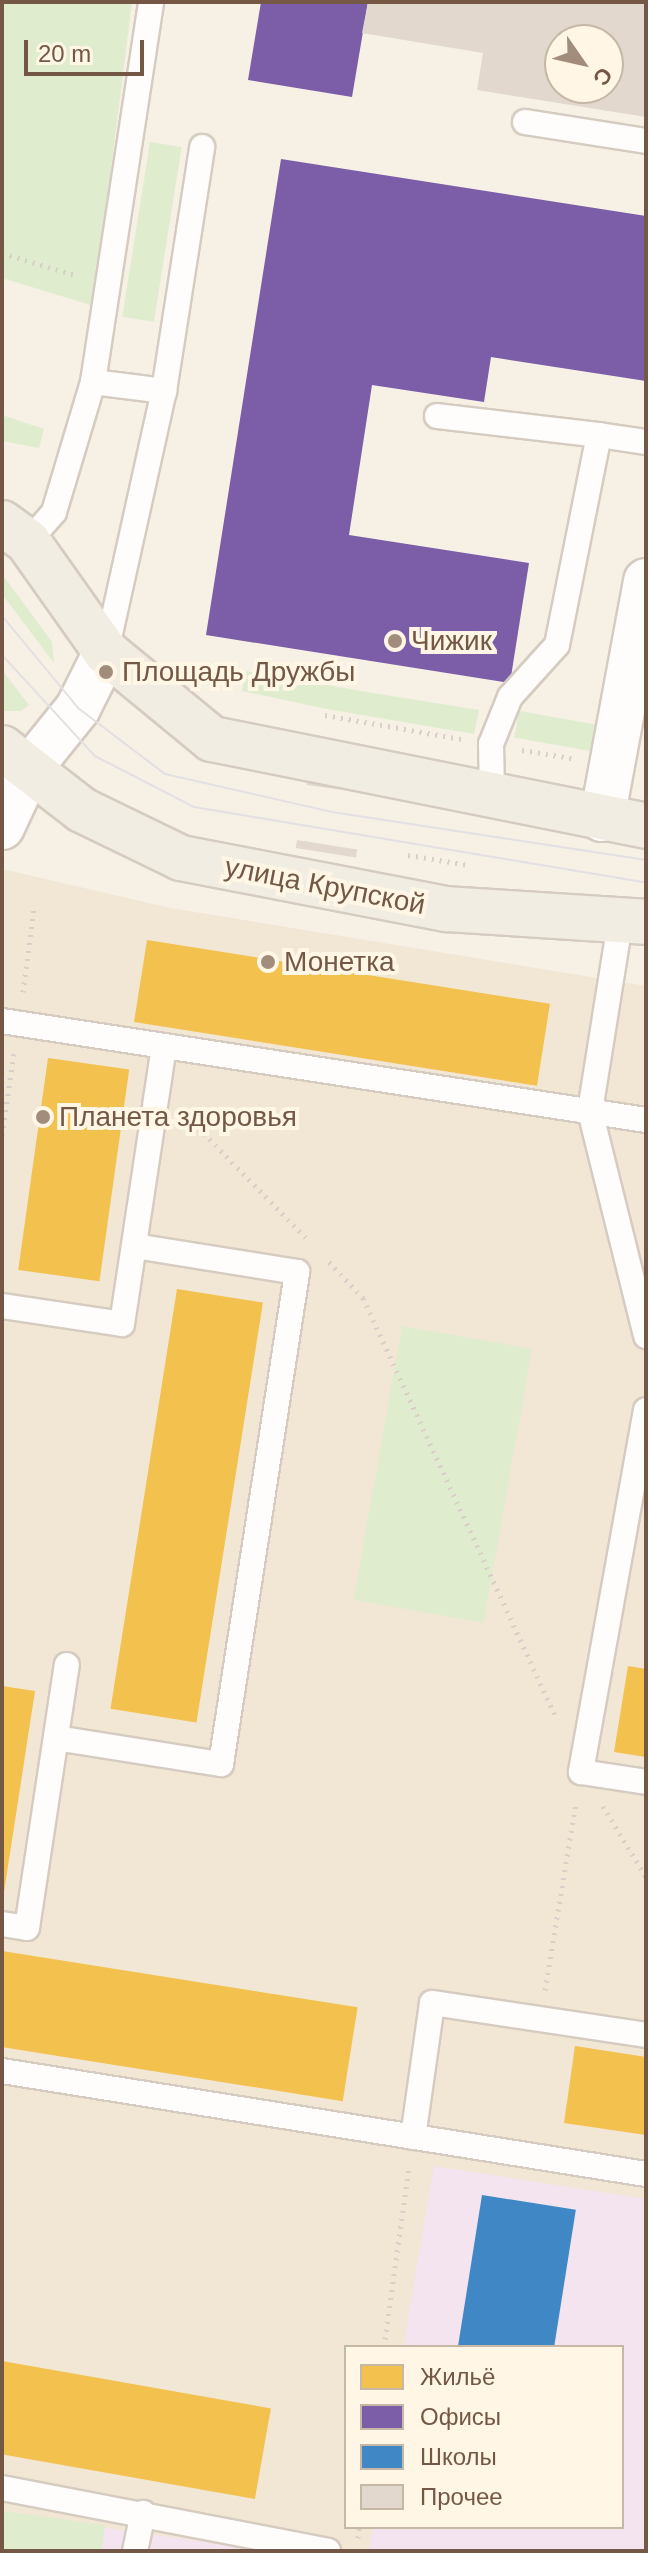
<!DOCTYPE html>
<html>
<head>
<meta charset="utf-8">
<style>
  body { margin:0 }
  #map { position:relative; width:648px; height:2553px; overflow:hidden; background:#f6f0e5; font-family:Helvetica,sans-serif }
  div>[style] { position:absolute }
  .residential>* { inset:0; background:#f2e6d4 }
  .education>* { inset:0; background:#f3e4f0 }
  .green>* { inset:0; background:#dfedce; transform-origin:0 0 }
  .homes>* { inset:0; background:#f2c14e; transform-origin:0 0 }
  .offices>* { inset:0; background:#7b5ea7 }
  .schools>* { inset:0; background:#3f88c5; transform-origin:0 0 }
  .building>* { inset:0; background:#e2d8cd; transform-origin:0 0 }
  .path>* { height:5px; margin-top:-2.5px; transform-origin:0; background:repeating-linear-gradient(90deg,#d7cfc8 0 2px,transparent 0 8px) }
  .roads { filter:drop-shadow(2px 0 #d5cbc0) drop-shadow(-2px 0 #d5cbc0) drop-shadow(0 2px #d5cbc0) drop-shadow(0 -2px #d5cbc0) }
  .lane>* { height:24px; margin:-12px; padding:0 12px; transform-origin:12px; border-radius:12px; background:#fefdfb }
  .street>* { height:44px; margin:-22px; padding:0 22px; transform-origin:22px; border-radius:22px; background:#fefdfb }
  .secondary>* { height:44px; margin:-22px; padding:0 22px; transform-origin:22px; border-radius:22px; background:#fefdfb }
  .primary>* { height:44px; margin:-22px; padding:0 22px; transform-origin:22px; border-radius:22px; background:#f2ede2 }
  .tram>* { height:2px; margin:-1px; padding:0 1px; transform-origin:1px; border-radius:1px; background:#e3e0e3 }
  .dots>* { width:22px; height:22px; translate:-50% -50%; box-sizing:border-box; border:4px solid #fff6e5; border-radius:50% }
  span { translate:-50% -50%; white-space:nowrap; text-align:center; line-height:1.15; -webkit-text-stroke:8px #fff6e5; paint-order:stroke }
  .poi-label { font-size:28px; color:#745845 }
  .left { translate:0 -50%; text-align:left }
  .street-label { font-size:28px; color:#745845 }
  .frame { position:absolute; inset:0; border:4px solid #745845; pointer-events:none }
  .legend { position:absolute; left:344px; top:2345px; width:280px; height:184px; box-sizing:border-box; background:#fff6e5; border:2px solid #c7b7a5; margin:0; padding:10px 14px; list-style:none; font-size:24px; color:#745845 }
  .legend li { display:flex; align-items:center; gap:16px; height:40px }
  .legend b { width:40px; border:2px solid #c7b7a5 }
  .north { position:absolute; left:544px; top:24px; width:80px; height:80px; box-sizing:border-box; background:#fff6e5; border:2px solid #c7b7a5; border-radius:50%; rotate:124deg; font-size:22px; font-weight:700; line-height:32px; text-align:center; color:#745845 }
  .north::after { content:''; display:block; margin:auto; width:28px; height:36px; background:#a28d7d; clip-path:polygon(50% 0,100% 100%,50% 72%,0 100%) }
  .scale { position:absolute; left:24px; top:40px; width:120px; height:36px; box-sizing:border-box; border:4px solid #745845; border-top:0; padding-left:10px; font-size:24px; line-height:28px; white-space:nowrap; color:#745845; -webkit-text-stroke:6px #fff6e5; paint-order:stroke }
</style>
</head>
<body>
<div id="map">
  <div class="residential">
    <i style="clip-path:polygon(evenodd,2px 869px,170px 908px,646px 986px,646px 2551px,2px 2551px,2px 869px,346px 2347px,622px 2347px,622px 2527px,346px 2527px,346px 2347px)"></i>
  </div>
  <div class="education">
    <i style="clip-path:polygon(434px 2166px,646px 2199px,646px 2551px,369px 2551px,373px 2527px,622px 2527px,622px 2347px,403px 2347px)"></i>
    <i style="clip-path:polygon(2px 2513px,269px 2551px,2px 2551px)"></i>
  </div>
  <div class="green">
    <i style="clip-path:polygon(2px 2px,132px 2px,94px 306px,2px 278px)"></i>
    <i style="left:150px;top:142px;width:32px;height:177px;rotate:9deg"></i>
    <i style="clip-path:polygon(2px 415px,44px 429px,39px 448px,2px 441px)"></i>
    <i style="clip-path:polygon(2px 574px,52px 642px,54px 663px,2px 594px)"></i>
    <i style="clip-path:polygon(2px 670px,29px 705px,21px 711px,2px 711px)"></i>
    <i style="clip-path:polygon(246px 671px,379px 694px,479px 710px,474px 734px,327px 709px,242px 691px)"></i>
    <i style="left:519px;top:711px;width:83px;height:27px;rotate:10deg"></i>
    <i style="left:402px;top:1326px;width:132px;height:278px;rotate:10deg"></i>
    <i style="clip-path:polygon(2px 2511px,105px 2525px,102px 2551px,2px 2551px)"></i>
  </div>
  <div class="homes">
    <i style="left:147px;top:940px;width:408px;height:83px;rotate:9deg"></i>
    <i style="left:48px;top:1058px;width:82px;height:214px;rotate:8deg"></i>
    <i style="left:177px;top:1289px;width:87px;height:425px;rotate:9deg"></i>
    <i style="clip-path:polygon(628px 1666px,646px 1669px,646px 1757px,614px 1752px)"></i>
    <i style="clip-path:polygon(2px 1686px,35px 1691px,4px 1892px,2px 1891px)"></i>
    <i style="left:2px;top:1951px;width:360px;height:95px;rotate:9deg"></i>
    <i style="clip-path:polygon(575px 2046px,646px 2057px,646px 2135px,564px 2123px)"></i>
    <i style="left:2px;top:2361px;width:273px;height:92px;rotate:10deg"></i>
  </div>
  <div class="offices">
    <i style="clip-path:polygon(261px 2px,368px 2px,352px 97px,248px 80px)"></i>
    <i style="clip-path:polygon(281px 159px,646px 216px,646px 381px,491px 357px,484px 402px,372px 385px,349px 535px,529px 563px,510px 683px,206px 635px)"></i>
  </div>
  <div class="schools">
    <i style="left:482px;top:2195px;width:95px;height:154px;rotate:9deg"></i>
  </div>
  <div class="building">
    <i style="clip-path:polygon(evenodd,368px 2px,646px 2px,646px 117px,477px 90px,483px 53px,362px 33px,368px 2px,560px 40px,608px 40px,608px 88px,560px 88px,560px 40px)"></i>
    <i style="left:308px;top:777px;width:62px;height:8px;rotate:8deg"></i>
    <i style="left:297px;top:840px;width:61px;height:8px;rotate:9deg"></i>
  </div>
  <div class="path">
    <i style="left:2px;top:253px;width:79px;rotate:16.8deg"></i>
    <i style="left:325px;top:715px;width:138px;rotate:10deg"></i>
    <i style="left:522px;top:750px;width:50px;rotate:9.3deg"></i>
    <i style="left:408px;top:855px;width:62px;rotate:9.3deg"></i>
    <i style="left:23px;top:992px;width:84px;rotate:-82.5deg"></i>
    <i style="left:187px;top:1116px;width:173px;rotate:45.7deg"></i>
    <i style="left:2px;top:1135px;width:83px;rotate:-81.7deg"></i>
    <i style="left:329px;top:1262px;width:50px;rotate:46.6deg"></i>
    <i style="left:363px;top:1298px;width:464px;rotate:65.3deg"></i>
    <i style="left:603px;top:1806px;width:83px;rotate:58.8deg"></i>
    <i style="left:545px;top:1990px;width:190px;rotate:-80.6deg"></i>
    <i style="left:384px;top:2347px;width:183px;rotate:-82.1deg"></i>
    <i style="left:358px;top:2538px;width:11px;rotate:-85deg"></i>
  </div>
  <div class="roads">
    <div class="lane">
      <i style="left:525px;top:122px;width:122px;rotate:8.9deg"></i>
      <i style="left:93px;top:382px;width:72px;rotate:7.2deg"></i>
      <i style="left:164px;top:391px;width:247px;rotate:-81.1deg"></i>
      <i style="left:437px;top:416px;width:163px;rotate:6.7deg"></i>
      <i style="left:28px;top:542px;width:40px;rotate:-49deg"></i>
      <i style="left:54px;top:512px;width:136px;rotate:-73.3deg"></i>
      <i style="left:93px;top:382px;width:384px;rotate:-81.3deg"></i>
      <i style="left:106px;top:652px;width:267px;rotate:-77.5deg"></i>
      <i style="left:492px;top:792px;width:48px;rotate:-91.2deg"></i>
      <i style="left:491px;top:744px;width:51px;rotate:-68deg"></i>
      <i style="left:510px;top:697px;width:70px;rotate:-47.9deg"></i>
      <i style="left:557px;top:645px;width:214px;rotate:-78.7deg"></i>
      <i style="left:599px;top:435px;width:48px;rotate:8.5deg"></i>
      <i style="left:621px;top:917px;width:196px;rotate:99.1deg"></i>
      <i style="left:590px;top:1111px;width:232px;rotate:76deg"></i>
      <i style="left:2px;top:1021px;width:652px;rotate:8.74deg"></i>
      <i style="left:2px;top:1306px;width:121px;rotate:8.5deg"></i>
      <i style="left:122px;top:1324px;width:281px;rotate:-81.4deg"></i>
      <i style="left:646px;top:1410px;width:368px;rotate:100.2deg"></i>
      <i style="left:581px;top:1772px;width:66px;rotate:8.7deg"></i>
      <i style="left:56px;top:1738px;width:167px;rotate:9deg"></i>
      <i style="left:221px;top:1764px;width:498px;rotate:-81.2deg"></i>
      <i style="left:297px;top:1272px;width:165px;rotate:-170.9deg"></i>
      <i style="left:2px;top:1924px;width:25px;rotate:9deg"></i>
      <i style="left:27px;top:1928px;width:266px;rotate:-81.4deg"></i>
      <i style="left:2px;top:2071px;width:652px;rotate:9.09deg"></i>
      <i style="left:413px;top:2137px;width:135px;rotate:-81.9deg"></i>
      <i style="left:432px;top:2003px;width:216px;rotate:8.5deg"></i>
      <i style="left:2px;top:2488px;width:332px;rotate:10.9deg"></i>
      <i style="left:135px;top:2551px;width:39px;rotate:-78deg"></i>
    </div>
    <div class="street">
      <i style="left:602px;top:819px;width:242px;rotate:-79.5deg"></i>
    </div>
    <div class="secondary">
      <i style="left:2px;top:827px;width:64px;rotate:-65deg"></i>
      <i style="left:29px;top:769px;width:78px;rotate:-51.2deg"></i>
      <i style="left:78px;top:708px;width:63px;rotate:-63.4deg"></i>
    </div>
    <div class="primary">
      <i style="left:2px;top:523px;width:32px;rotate:36deg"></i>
      <i style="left:28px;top:542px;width:135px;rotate:54.7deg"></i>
      <i style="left:106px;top:652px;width:137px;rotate:39.4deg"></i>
      <i style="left:212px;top:739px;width:443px;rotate:11.3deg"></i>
      <i style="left:2px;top:748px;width:101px;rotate:37.8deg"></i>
      <i style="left:82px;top:810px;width:110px;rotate:25.9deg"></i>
      <i style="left:181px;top:858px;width:271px;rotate:10.9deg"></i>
      <i style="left:447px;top:909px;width:199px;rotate:3.7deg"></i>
    </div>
  </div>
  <div class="tram">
    <i style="left:2px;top:616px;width:119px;rotate:50.4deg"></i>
    <i style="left:78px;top:708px;width:109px;rotate:37.2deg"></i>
    <i style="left:165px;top:774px;width:171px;rotate:12.8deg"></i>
    <i style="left:332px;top:812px;width:318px;rotate:8.7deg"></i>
    <i style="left:2px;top:655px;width:137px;rotate:47.4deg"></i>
    <i style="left:95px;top:756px;width:111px;rotate:27.3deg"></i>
    <i style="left:194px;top:807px;width:458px;rotate:9.5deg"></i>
  </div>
  <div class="dots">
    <i style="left:395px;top:641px;background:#a28d7d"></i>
    <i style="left:106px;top:672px;background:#a28d7d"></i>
    <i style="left:268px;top:962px;background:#a28d7d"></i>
    <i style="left:43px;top:1117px;background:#a28d7d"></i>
  </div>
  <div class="poi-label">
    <span class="left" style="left:411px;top:641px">Чижик</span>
    <span class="left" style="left:122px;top:672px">Площадь Дружбы</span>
    <span class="left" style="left:284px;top:962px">Монетка</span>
    <span class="left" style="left:59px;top:1117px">Планета здоровья</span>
  </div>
  <div class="street-label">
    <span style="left:325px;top:886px;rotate:11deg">улица Крупской</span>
  </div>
  <div class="frame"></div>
  <ul class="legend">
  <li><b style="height:22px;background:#f2c14e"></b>Жильё</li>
  <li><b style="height:22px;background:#7b5ea7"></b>Офисы</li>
  <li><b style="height:22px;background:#3f88c5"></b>Школы</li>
  <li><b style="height:22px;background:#e2d8cd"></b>Прочее</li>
  </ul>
  <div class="north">С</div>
  <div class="scale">20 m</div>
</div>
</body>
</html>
